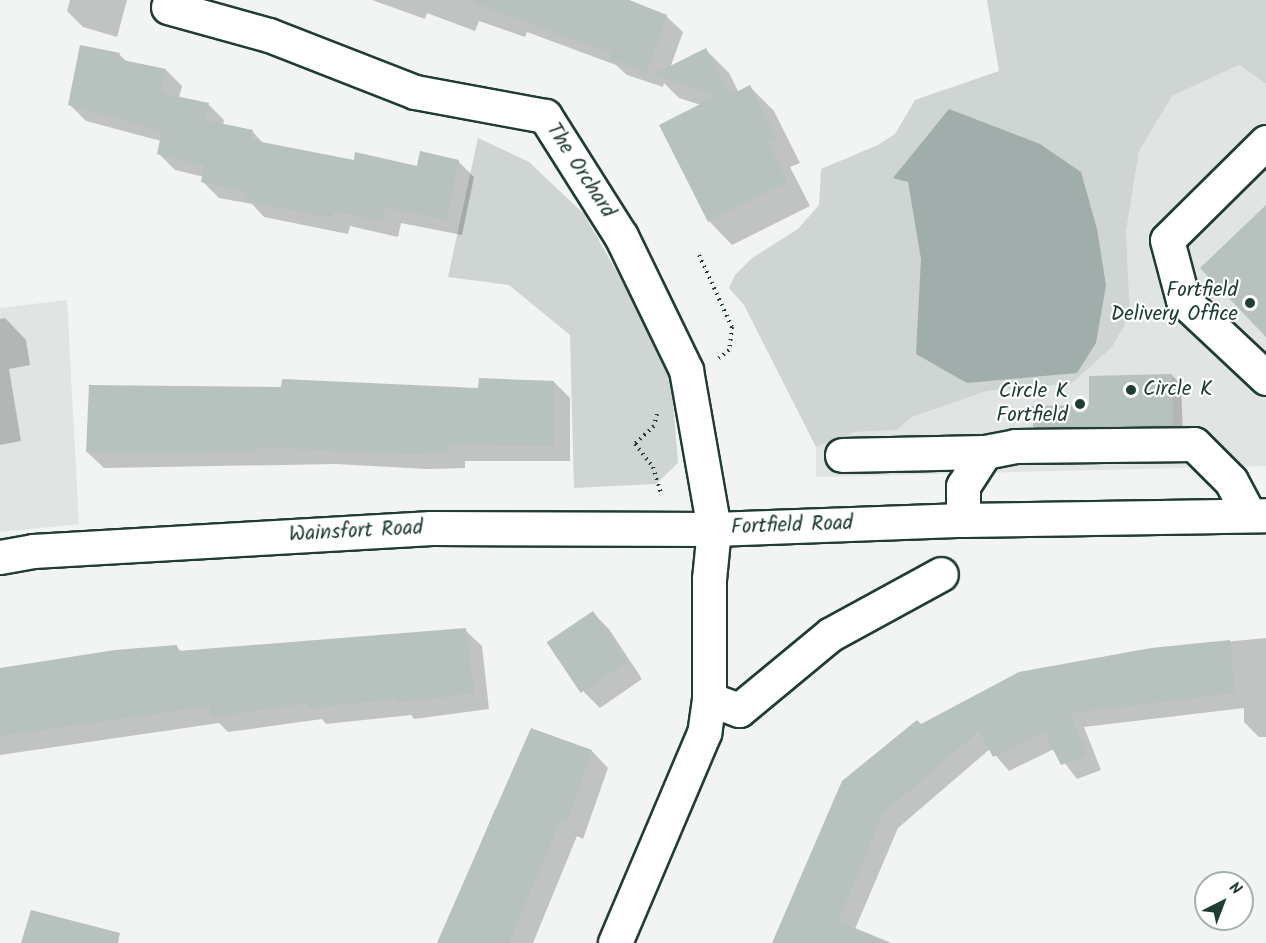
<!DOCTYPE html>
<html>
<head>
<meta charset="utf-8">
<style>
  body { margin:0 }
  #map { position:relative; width:1266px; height:943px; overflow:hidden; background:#f2f3f3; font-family:Kalam,sans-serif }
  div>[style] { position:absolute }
  .built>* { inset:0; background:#e0e4e3 }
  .green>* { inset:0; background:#ced5d3 }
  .water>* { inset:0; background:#a1adaa }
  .shadow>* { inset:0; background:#0003 }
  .building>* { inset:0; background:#b7c1bd; transform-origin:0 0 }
  .path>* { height:4px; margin-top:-2px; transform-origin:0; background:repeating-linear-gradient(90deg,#1f3d34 0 1.5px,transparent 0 6px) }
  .roads { filter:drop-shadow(2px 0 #1f3d34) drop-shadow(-2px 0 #1f3d34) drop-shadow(0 2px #1f3d34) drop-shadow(0 -2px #1f3d34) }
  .minor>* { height:33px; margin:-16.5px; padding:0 16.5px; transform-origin:16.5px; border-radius:16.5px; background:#fff }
  .major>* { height:33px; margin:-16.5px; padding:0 16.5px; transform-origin:16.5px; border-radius:16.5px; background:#fff }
  .dots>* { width:16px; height:16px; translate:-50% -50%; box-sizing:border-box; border:3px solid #fff; border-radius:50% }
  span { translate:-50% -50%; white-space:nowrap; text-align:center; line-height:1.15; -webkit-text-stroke:4.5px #fff; paint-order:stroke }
  .street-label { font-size:21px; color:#1f3d34 }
  .poi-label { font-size:21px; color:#1f3d34 }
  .right { translate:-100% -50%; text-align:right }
  .left { translate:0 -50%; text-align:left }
  .north { position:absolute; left:1194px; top:871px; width:60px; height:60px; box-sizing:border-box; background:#fff; border:2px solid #a5b1ae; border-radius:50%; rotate:42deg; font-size:16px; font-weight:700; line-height:24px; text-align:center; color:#1f3d34 }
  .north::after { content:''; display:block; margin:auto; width:21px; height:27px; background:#1f3d34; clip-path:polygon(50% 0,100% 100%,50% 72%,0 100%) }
</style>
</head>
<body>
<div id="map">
  <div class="built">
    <i style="clip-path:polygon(1239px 65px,1266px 84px,1266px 466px,816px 477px,816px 447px,856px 432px,897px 430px,912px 417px,987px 391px,1071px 384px,1130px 315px,1126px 232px,1139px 151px,1172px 96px)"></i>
    <i style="clip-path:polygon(67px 300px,79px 524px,0 532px,0 308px)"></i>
  </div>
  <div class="green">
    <i style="clip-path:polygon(987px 0,1266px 0,1266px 84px,1239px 65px,1172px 96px,1139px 151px,1126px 232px,1130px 315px,1112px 347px,1071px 384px,987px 391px,912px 417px,897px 430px,856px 432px,816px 447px,744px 305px,729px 288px,735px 275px,752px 258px,798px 229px,819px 205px,821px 169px,878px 145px,895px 134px,915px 100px,999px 71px)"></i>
    <i style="clip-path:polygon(478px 138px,529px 162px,584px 214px,670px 366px,678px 463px,656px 484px,574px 488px,570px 335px,509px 285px,448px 277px)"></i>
  </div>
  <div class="water">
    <i style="clip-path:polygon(949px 109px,1040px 144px,1081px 172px,1097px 229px,1106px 285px,1096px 343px,1077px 373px,967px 383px,916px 354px,921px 259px,908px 182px,893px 178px)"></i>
  </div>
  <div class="shadow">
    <i style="clip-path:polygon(70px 0,127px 0,117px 37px,83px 27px,67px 11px)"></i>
    <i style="clip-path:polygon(372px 0,629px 0,666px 16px,683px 32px,670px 68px,706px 50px,729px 73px,739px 93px,750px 87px,774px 111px,800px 163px,790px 167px,810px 206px,732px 245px,709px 221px,701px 105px,679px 98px,664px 83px,663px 87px,627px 75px,616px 65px,527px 32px,525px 37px,479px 21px,475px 31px,427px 13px,425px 19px)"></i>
    <i style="clip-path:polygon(119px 54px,127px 62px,166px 70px,182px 86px,179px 98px,208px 104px,224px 120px,223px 125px,252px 131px,264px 144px,355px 162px,418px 168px,458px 161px,474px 177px,462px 235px,401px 223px,398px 237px,350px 226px,348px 234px,264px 217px,252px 204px,219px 198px,202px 181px,204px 177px,175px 170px,159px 154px,161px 141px,86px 121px,70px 105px)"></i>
    <i style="clip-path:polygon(5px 318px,26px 340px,30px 365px,9px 369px,21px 441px,0 445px,0 319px)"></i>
    <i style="clip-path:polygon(1172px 375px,1181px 385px,1183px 435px,1044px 436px,1034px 426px)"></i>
    <i style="clip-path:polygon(554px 382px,570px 398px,570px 461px,465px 461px,465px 468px,428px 469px,335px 464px,104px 468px,87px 452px,480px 390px)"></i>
    <i style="clip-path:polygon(593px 613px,609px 629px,642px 679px,600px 708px,584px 692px)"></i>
    <i style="clip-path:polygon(465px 630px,482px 646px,489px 709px,414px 719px,411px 715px,326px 724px,322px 719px,228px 732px,219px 723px,0 755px,0 669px,177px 647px,182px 652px)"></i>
    <i style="clip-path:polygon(1266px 638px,1266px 737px,1259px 737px,1244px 722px,1244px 708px,1084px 727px,1101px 770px,1077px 779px,1054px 749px,1009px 771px,990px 749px,898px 828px,855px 929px,887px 943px,774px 943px,921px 726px,1151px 649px)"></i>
    <i style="clip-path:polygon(532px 730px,592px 751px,608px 768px,583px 839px,577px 836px,533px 943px,440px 943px,495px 809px,500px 811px)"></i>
  </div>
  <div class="building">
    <i style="clip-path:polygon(474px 0,629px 0,667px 15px,647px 72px,609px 59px,611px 53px,474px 3px)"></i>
    <i style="clip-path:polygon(80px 45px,120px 53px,118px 59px,166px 69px,161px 93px,209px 103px,205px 120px,253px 130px,251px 140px,354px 160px,355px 152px,417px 166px,420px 151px,459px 160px,446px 220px,385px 207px,382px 221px,334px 211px,332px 218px,246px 201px,248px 192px,201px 182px,204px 165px,157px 154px,162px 131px,68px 105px)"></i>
    <i style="clip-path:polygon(706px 48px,730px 95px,750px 85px,777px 139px,768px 143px,788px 182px,708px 222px,659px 125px,716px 96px,654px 74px)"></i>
    <i style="clip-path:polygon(1266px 205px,1266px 337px,1200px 268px)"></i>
    <i style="clip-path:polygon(1172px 374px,1173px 425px,1033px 427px,1032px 406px,1089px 405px,1089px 376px)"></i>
    <i style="clip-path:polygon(479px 378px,554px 381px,554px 446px,449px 445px,449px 452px,411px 454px,258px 447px,258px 451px,220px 452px,86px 452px,89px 385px,281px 387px,282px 379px,478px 388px)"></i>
    <i style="left:593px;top:611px;width:61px;height:56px;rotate:56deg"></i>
    <i style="clip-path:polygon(466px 628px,474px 693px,397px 703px,396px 699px,309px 708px,308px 703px,211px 717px,210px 706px,0 736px,0 668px,115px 650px,177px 645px,178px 651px)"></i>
    <i style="clip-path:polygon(1230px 640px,1235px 693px,1070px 713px,1087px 755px,1061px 765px,1044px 732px,993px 757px,979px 731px,883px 813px,838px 921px,891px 943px,772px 943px,842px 781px,917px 720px,921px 724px,1019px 672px,1151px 648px)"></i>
    <i style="clip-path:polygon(531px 728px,592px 750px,567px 823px,560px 821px,509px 943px,437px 943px)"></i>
    <i style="clip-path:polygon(31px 910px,120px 933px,118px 943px,21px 943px)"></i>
  </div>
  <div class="path">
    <i style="left:699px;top:255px;width:79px;rotate:65.4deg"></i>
    <i style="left:732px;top:327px;width:23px;rotate:97deg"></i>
    <i style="left:729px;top:350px;width:13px;rotate:141deg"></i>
    <i style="left:657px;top:414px;width:12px;rotate:104deg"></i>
    <i style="left:654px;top:426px;width:26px;rotate:137deg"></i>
    <i style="left:635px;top:444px;width:29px;rotate:52deg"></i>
    <i style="left:653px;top:467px;width:27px;rotate:73deg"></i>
  </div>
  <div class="roads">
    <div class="minor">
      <i style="left:168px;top:7px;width:105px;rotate:15.5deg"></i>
      <i style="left:269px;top:35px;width:157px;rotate:21.3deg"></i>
      <i style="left:415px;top:92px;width:132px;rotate:10.5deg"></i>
      <i style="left:545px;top:116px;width:142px;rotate:57.7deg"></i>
      <i style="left:621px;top:236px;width:149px;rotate:64.1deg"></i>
      <i style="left:686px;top:370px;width:161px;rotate:80deg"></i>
      <i style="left:714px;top:529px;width:50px;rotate:95.7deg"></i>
      <i style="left:709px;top:579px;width:120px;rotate:90deg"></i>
      <i style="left:709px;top:699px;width:34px;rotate:98deg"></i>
      <i style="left:704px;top:733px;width:228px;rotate:113deg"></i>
      <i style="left:1266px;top:142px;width:139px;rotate:135.3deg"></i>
      <i style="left:1167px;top:240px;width:62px;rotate:75.1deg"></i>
      <i style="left:1183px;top:300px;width:114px;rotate:43.2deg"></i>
      <i style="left:842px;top:455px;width:143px;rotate:-1.2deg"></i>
      <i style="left:963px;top:520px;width:34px;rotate:-90deg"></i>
      <i style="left:963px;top:486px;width:40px;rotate:-57.1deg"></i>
      <i style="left:985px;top:452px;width:31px;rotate:-11deg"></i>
      <i style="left:1015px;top:446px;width:179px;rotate:-0.6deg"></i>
      <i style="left:1194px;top:444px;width:52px;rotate:45deg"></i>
      <i style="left:1231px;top:481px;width:38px;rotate:62deg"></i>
      <i style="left:709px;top:699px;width:32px;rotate:20deg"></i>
      <i style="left:739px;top:710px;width:119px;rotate:-39.6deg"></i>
      <i style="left:831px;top:634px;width:125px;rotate:-28.6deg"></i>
    </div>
    <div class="major">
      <i style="left:0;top:557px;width:34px;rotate:-10deg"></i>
      <i style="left:33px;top:551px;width:399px;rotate:-3.3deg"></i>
      <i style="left:431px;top:528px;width:283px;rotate:0.2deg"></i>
      <i style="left:714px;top:529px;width:249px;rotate:-2.1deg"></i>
      <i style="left:963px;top:520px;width:303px;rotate:-0.9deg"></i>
    </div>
  </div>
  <div class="dots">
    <i style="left:1250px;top:303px;background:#1f3d34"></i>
    <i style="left:1131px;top:390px;background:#1f3d34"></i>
    <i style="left:1080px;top:404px;background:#1f3d34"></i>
  </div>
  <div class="street-label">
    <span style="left:580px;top:171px;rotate:57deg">The Orchard</span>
    <span style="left:792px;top:526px;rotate:-2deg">Fortfield Road</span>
    <span style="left:356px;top:532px;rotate:-3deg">Wainsfort Road</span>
  </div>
  <div class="poi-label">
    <span class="right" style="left:1238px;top:303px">Fortfield<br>Delivery Office</span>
    <span class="left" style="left:1143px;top:390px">Circle K</span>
    <span class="right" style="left:1068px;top:404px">Circle K<br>Fortfield</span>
  </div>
  <div class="north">N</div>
</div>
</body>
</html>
